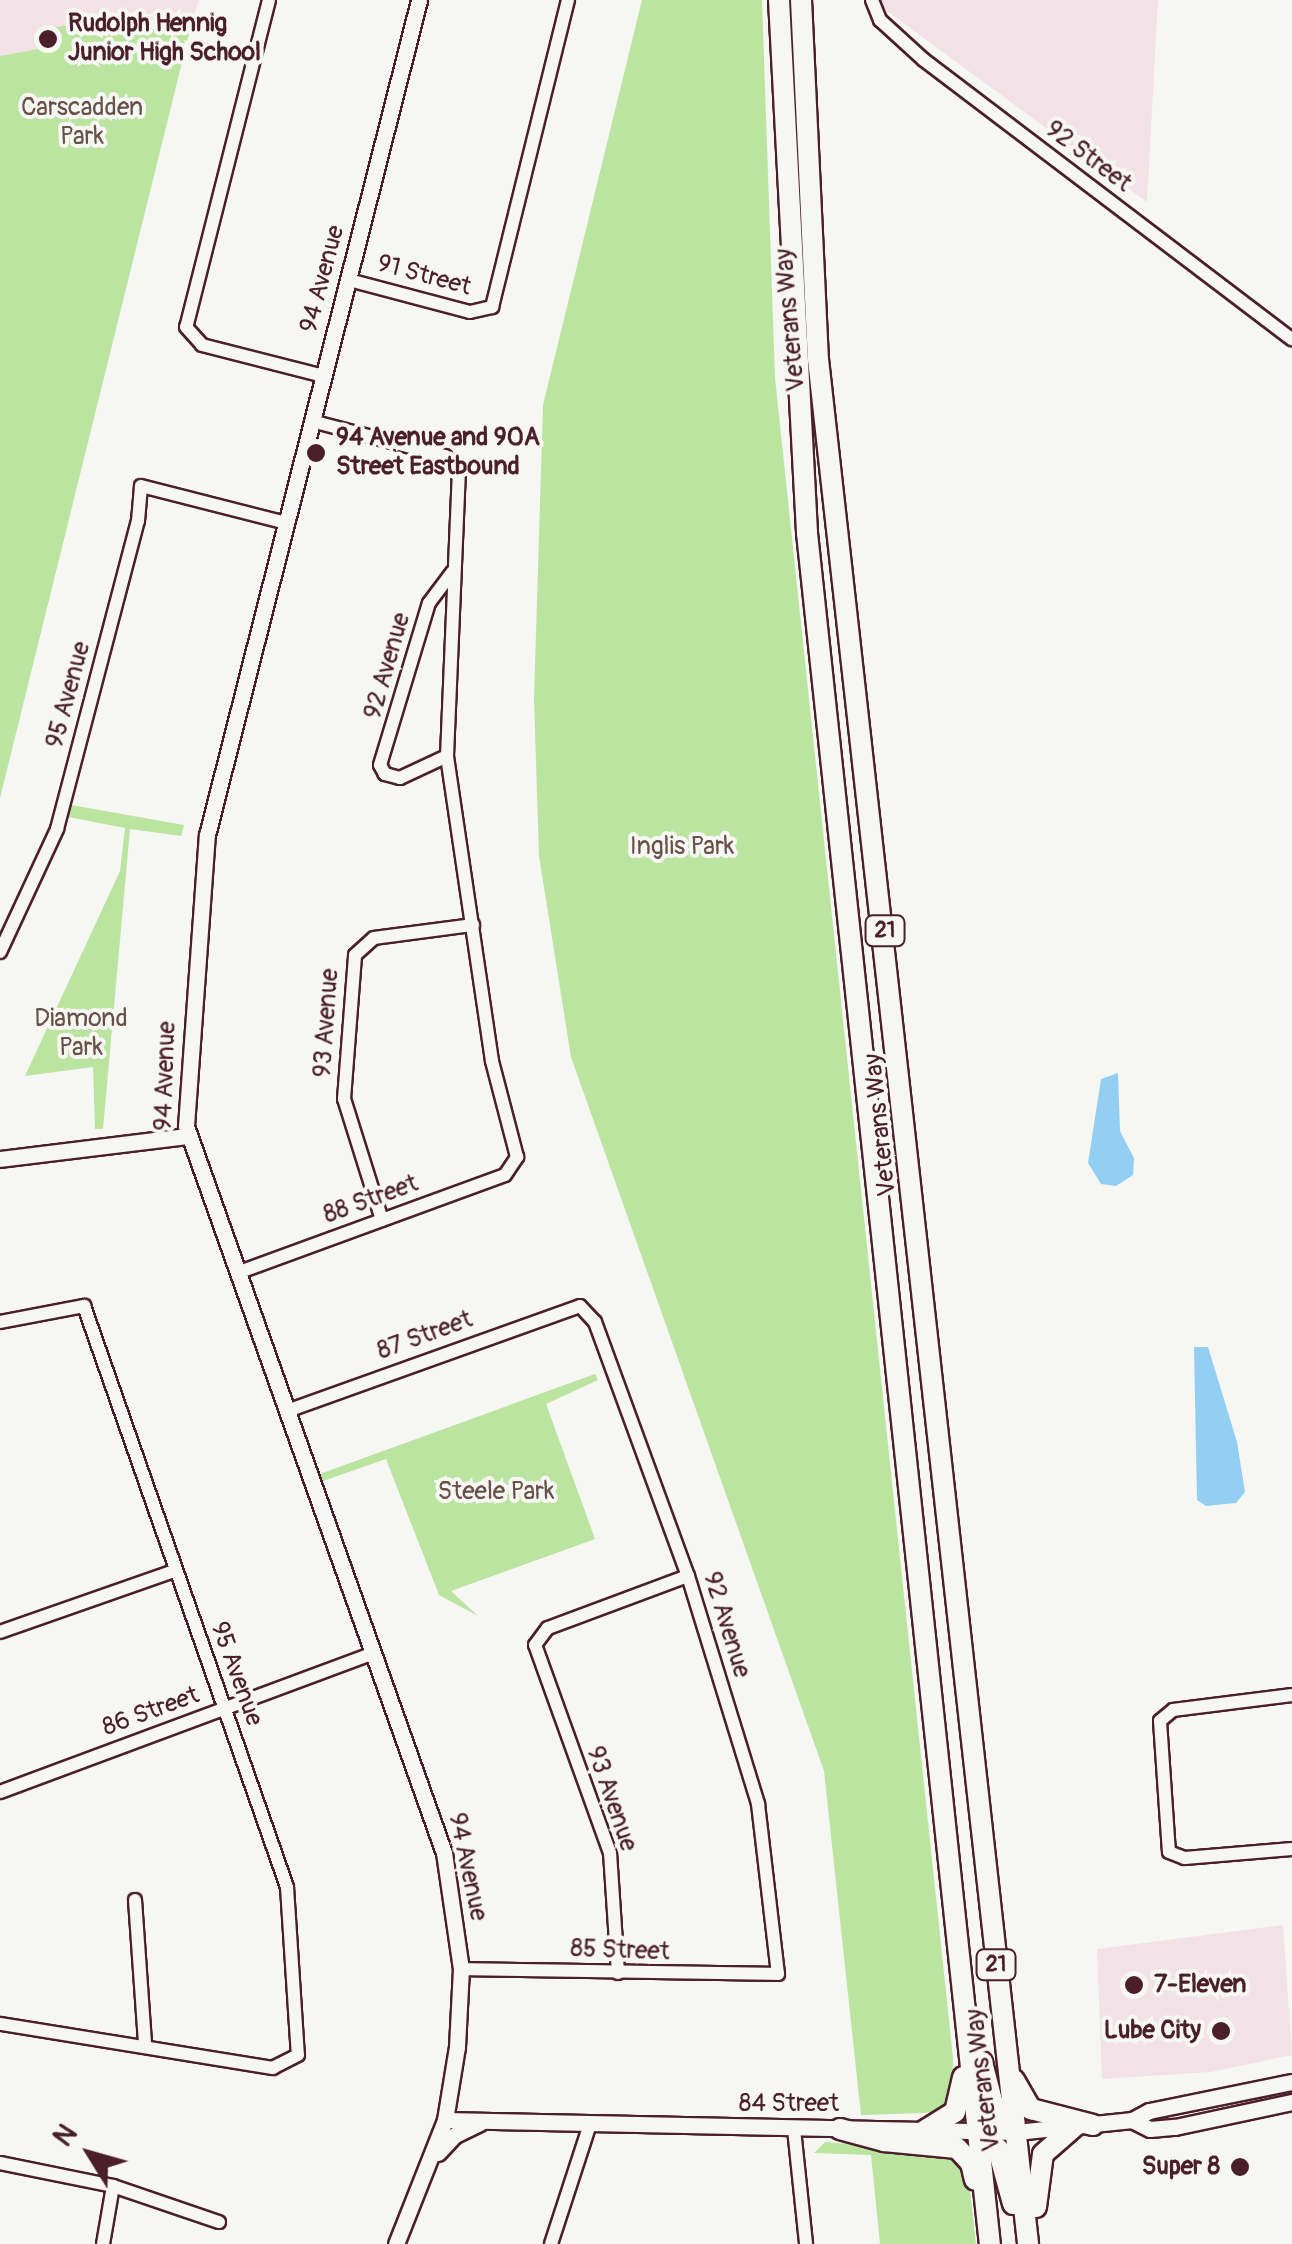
<!DOCTYPE html>
<html>
<head>
<meta charset="utf-8">
<style>
  body { margin:0 }
  #map { position:relative; width:1292px; height:2244px; overflow:hidden; background:#f6f6f2; font-family:Pangolin,sans-serif }
  div>[style] { position:absolute }
  .built>* { inset:0; background:#f2e2e7 }
  .green>* { inset:0; background:#bbe4a1 }
  .water>* { inset:0; background:#93cef3 }
  .roads { filter:drop-shadow(2px 0 #4a1f2b) drop-shadow(-2px 0 #4a1f2b) drop-shadow(0 2px #4a1f2b) drop-shadow(0 -2px #4a1f2b) }
  .minor>* { height:12px; margin:-6px; padding:0 6px; transform-origin:6px; border-radius:6px; background:#f6f6f2 }
  .tertiary>* { height:15px; margin:-7.5px; padding:0 7.5px; transform-origin:7.5px; border-radius:7.5px; background:#f6f6f2 }
  .primary>* { height:20px; margin:-10px; padding:0 10px; transform-origin:10px; border-radius:10px; background:#f6f6f2 }
  .dots>* { width:28px; height:28px; translate:-50% -50%; box-sizing:border-box; border:5px solid #f6f6f2; border-radius:50% }
  span { translate:-50% -50%; white-space:nowrap; text-align:center; line-height:1.15; -webkit-text-stroke:8px #f6f6f2; paint-order:stroke }
  .shield-label span { padding:2px 8px; background:#f6f6f2; border:2px solid; border-radius:8px; -webkit-text-stroke-width:0 }
  .shield-label { font-size:22px; color:#4a1f2b; font-weight:700 }
  .poi-label { font-size:25px; color:#4a1f2b; font-weight:700 }
  .left { translate:0 -50%; text-align:left }
  .right { translate:-100% -50%; text-align:right }
  .park-label { font-size:25px; color:#665048 }
  .street-label { font-size:25px; color:#4a1f2b }
  .north { position:absolute; left:40px; top:2104px; width:100px; height:100px; -webkit-text-stroke:8px #f6f6f2; paint-order:stroke; rotate:307deg; font-size:28px; font-weight:700; line-height:40px; text-align:center; color:#4a1f2b }
  .north::after { content:''; display:block; margin:auto; width:35px; height:45px; background:#4a1f2b; clip-path:polygon(50% 0,100% 100%,50% 72%,0 100%) }
</style>
</head>
<body>
<div id="map">
  <div class="built">
    <i style="clip-path:polygon(0 0,199px 0,192px 22px,0 56px)"></i>
    <i style="clip-path:polygon(876px 0,1158px 0,1147px 202px,888px 12px)"></i>
    <i style="clip-path:polygon(1283px 1925px,1292px 2055px,1210px 2072px,1102px 2079px,1097px 1949px)"></i>
  </div>
  <div class="green">
    <i style="clip-path:polygon(642px 0,762px 0,775px 378px,953px 2058px,952px 2098px,946px 2109px,925px 2113px,861px 2115px,824px 1771px,571px 1057px,539px 856px,534px 699px,543px 405px)"></i>
    <i style="clip-path:polygon(115px 19px,125px 34px,192px 22px,0 798px,0 56px,38px 49px,41px 29px)"></i>
    <i style="clip-path:polygon(71px 805px,184px 825px,181px 836px,130px 829px,103px 1129px,95px 1129px,93px 1067px,25px 1076px,120px 871px,125px 828px,68px 817px)"></i>
    <i style="clip-path:polygon(595px 1374px,598px 1380px,546px 1404px,595px 1539px,451px 1591px,478px 1616px,439px 1595px,386px 1459px,323px 1481px,317px 1475px)"></i>
    <i style="clip-path:polygon(825px 2142px,954px 2152px,969px 2180px,976px 2244px,880px 2244px,871px 2155px,814px 2153px)"></i>
  </div>
  <div class="water">
    <i style="clip-path:polygon(1118px 1073px,1120px 1131px,1134px 1158px,1133px 1175px,1116px 1186px,1101px 1184px,1088px 1163px,1101px 1079px)"></i>
    <i style="clip-path:polygon(1194px 1347px,1208px 1347px,1237px 1442px,1245px 1492px,1236px 1503px,1206px 1506px,1197px 1500px)"></i>
  </div>
  <div class="roads">
    <div class="minor">
      <i style="left:269px;top:0;width:337px;rotate:104.2deg"></i>
      <i style="left:186px;top:327px;width:24px;rotate:48deg"></i>
      <i style="left:202px;top:345px;width:126px;rotate:14.3deg"></i>
      <i style="left:872px;top:0;width:22px;rotate:68deg"></i>
      <i style="left:880px;top:20px;width:59px;rotate:42.3deg"></i>
      <i style="left:924px;top:60px;width:462px;rotate:37.2deg"></i>
      <i style="left:349px;top:280px;width:125px;rotate:14.8deg"></i>
      <i style="left:470px;top:312px;width:23px;rotate:-13deg"></i>
      <i style="left:492px;top:307px;width:316px;rotate:-76.1deg"></i>
      <i style="left:447px;top:756px;width:52px;rotate:154.9deg"></i>
      <i style="left:400px;top:778px;width:16px;rotate:-165deg"></i>
      <i style="left:385px;top:774px;width:10px;rotate:-119deg"></i>
      <i style="left:380px;top:765px;width:169px;rotate:-73.2deg"></i>
      <i style="left:429px;top:603px;width:39px;rotate:-53deg"></i>
      <i style="left:0;top:952px;width:136px;rotate:-65.1deg"></i>
      <i style="left:57px;top:829px;width:318px;rotate:-75.3deg"></i>
      <i style="left:138px;top:521px;width:35px;rotate:-85deg"></i>
      <i style="left:141px;top:486px;width:150px;rotate:14.3deg"></i>
      <i style="left:382px;top:1220px;width:127px;rotate:-107.4deg"></i>
      <i style="left:344px;top:1099px;width:144px;rotate:-85.6deg"></i>
      <i style="left:355px;top:955px;width:25px;rotate:-42deg"></i>
      <i style="left:374px;top:938px;width:100px;rotate:-7.5deg"></i>
      <i style="left:237px;top:1273px;width:285px;rotate:-20.1deg"></i>
      <i style="left:505px;top:1175px;width:22px;rotate:-56deg"></i>
      <i style="left:517px;top:1157px;width:99px;rotate:-104.6deg"></i>
      <i style="left:492px;top:1061px;width:308px;rotate:-98.4deg"></i>
      <i style="left:447px;top:756px;width:284px;rotate:-87.6deg"></i>
      <i style="left:459px;top:472px;width:21px;rotate:-131deg"></i>
      <i style="left:445px;top:456px;width:138px;rotate:-165.3deg"></i>
      <i style="left:0;top:1322px;width:86px;rotate:-10.8deg"></i>
      <i style="left:84px;top:1306px;width:615px;rotate:70.74deg"></i>
      <i style="left:287px;top:1887px;width:168px;rotate:86.3deg"></i>
      <i style="left:298px;top:2055px;width:28px;rotate:153deg"></i>
      <i style="left:273px;top:2068px;width:277px;rotate:-170.8deg"></i>
      <i style="left:287px;top:1411px;width:311px;rotate:-19.7deg"></i>
      <i style="left:580px;top:1306px;width:22px;rotate:47deg"></i>
      <i style="left:595px;top:1322px;width:270px;rotate:69.9deg"></i>
      <i style="left:688px;top:1576px;width:239px;rotate:72.9deg"></i>
      <i style="left:758px;top:1804px;width:171px;rotate:83.3deg"></i>
      <i style="left:778px;top:1974px;width:317px;rotate:-179.1deg"></i>
      <i style="left:0;top:1632px;width:184px;rotate:-19.3deg"></i>
      <i style="left:1292px;top:1695px;width:120px;rotate:172.8deg"></i>
      <i style="left:1173px;top:1710px;width:17px;rotate:140deg"></i>
      <i style="left:1160px;top:1721px;width:131px;rotate:86.1deg"></i>
      <i style="left:1169px;top:1852px;width:17px;rotate:21deg"></i>
      <i style="left:1185px;top:1858px;width:107px;rotate:-4.8deg"></i>
      <i style="left:0;top:1792px;width:399px;rotate:-20.4deg"></i>
      <i style="left:135px;top:1900px;width:143px;rotate:86deg"></i>
      <i style="left:618px;top:1973px;width:120px;rotate:-93.8deg"></i>
      <i style="left:610px;top:1853px;width:221px;rotate:-109.8deg"></i>
      <i style="left:535px;top:1645px;width:21px;rotate:-53deg"></i>
      <i style="left:548px;top:1628px;width:149px;rotate:-20.4deg"></i>
      <i style="left:794px;top:2129px;width:116px;rotate:84deg"></i>
      <i style="left:0;top:2163px;width:115px;rotate:11.5deg"></i>
      <i style="left:113px;top:2186px;width:112px;rotate:18.8deg"></i>
      <i style="left:103px;top:2244px;width:59px;rotate:-80.2deg"></i>
      <i style="left:551px;top:2244px;width:123px;rotate:-72deg"></i>
    </div>
    <div class="tertiary">
      <i style="left:0;top:1159px;width:187px;rotate:-7deg"></i>
      <i style="left:445px;top:2120px;width:571px;rotate:1.2deg"></i>
      <i style="left:1016px;top:2132px;width:117px;rotate:-5.9deg"></i>
      <i style="left:1132px;top:2120px;width:19px;rotate:-28deg"></i>
      <i style="left:1149px;top:2111px;width:146px;rotate:-11.5deg"></i>
      <i style="left:1132px;top:2120px;width:20px;rotate:27deg"></i>
      <i style="left:1150px;top:2129px;width:25px;rotate:-5deg"></i>
      <i style="left:1175px;top:2127px;width:120px;rotate:-12.1deg"></i>
      <i style="left:438px;top:2153px;width:25px;rotate:-47deg"></i>
      <i style="left:455px;top:2135px;width:28px;rotate:-26deg"></i>
      <i style="left:396px;top:2244px;width:133px;rotate:-68.4deg"></i>
      <i style="left:445px;top:2120px;width:74px;rotate:-80.7deg"></i>
      <i style="left:457px;top:2047px;width:78px;rotate:-87.1deg"></i>
      <i style="left:461px;top:1969px;width:117px;rotate:-98.3deg"></i>
      <i style="left:444px;top:1853px;width:771px;rotate:-109.54deg"></i>
      <i style="left:186px;top:1126px;width:292px;rotate:-85.9deg"></i>
      <i style="left:207px;top:835px;width:861px;rotate:-75.75deg"></i>
    </div>
    <div class="primary">
      <i style="left:779px;top:0;width:534px;rotate:86.99deg"></i>
      <i style="left:807px;top:533px;width:1721px;rotate:83.9deg"></i>
      <i style="left:801px;top:0;width:359px;rotate:87.3deg"></i>
      <i style="left:818px;top:359px;width:1897px;rotate:83.64deg"></i>
      <i style="left:982px;top:2062px;width:56px;rotate:75.5deg"></i>
      <i style="left:996px;top:2116px;width:26px;rotate:39deg"></i>
      <i style="left:1014px;top:2080px;width:34px;rotate:60deg"></i>
      <i style="left:1031px;top:2109px;width:64px;rotate:14.5deg"></i>
      <i style="left:840px;top:2129px;width:46px;rotate:15.3deg"></i>
      <i style="left:884px;top:2141px;width:73px;rotate:5.5deg"></i>
      <i style="left:957px;top:2148px;width:21px;rotate:47deg"></i>
      <i style="left:971px;top:2163px;width:17px;rotate:77deg"></i>
      <i style="left:924px;top:2131px;width:36px;rotate:-32deg"></i>
      <i style="left:955px;top:2112px;width:36px;rotate:-77deg"></i>
      <i style="left:977px;top:2131px;width:28px;rotate:41deg"></i>
      <i style="left:998px;top:2149px;width:57px;rotate:74.7deg"></i>
      <i style="left:1036px;top:2207px;width:53px;rotate:-82.5deg"></i>
      <i style="left:1043px;top:2154px;width:43px;rotate:-41.2deg"></i>
    </div>
  </div>
  <div class="dots">
    <i style="left:48px;top:39px;background:#4a1f2b"></i>
    <i style="left:316px;top:453px;background:#4a1f2b"></i>
    <i style="left:1134px;top:1985px;background:#4a1f2b"></i>
    <i style="left:1221px;top:2031px;background:#4a1f2b"></i>
    <i style="left:1240px;top:2167px;background:#4a1f2b"></i>
  </div>
  <div class="shield-label">
    <span style="left:885px;top:931px">21</span>
    <span style="left:996px;top:1965px">21</span>
  </div>
  <div class="poi-label">
    <span class="left" style="left:68px;top:39px">Rudolph Hennig<br>Junior High School</span>
    <span class="left" style="left:336px;top:453px">94 Avenue and 90A<br>Street Eastbound</span>
    <span class="left" style="left:1154px;top:1985px">7-Eleven</span>
    <span class="right" style="left:1201px;top:2031px">Lube City</span>
    <span class="right" style="left:1220px;top:2167px">Super 8</span>
  </div>
  <div class="park-label">
    <span style="left:82px;top:123px">Carscadden<br>Park</span>
    <span style="left:682px;top:847px">Inglis Park</span>
    <span style="left:81px;top:1034px">Diamond<br>Park</span>
    <span style="left:496px;top:1492px">Steele Park</span>
  </div>
  <div class="street-label">
    <span style="left:1088px;top:157px;rotate:37deg">92 Street</span>
    <span style="left:424px;top:276px;rotate:15deg">91 Street</span>
    <span style="left:323px;top:279px;rotate:-75deg">94 Avenue</span>
    <span style="left:791px;top:320px;rotate:-95deg">Veterans Way</span>
    <span style="left:388px;top:666px;rotate:-74deg">92 Avenue</span>
    <span style="left:69px;top:695px;rotate:-75deg">95 Avenue</span>
    <span style="left:327px;top:1023px;rotate:-86deg">93 Avenue</span>
    <span style="left:166px;top:1076px;rotate:-88deg">94 Avenue</span>
    <span style="left:881px;top:1125px;rotate:-96deg">Veterans Way</span>
    <span style="left:371px;top:1200px;rotate:-20deg">88 Street</span>
    <span style="left:425px;top:1336px;rotate:-20deg">87 Street</span>
    <span style="left:726px;top:1625px;rotate:73deg">92 Avenue</span>
    <span style="left:236px;top:1674px;rotate:70deg">95 Avenue</span>
    <span style="left:151px;top:1712px;rotate:-20deg">86 Street</span>
    <span style="left:611px;top:1799px;rotate:71deg">93 Avenue</span>
    <span style="left:467px;top:1867px;rotate:78deg">94 Avenue</span>
    <span style="left:620px;top:1951px;rotate:2deg">85 Street</span>
    <span style="left:984px;top:2080px;rotate:-97deg">Veterans Way</span>
    <span style="left:789px;top:2104px">84 Street</span>
  </div>
  <div class="north">N</div>
</div>
</body>
</html>
